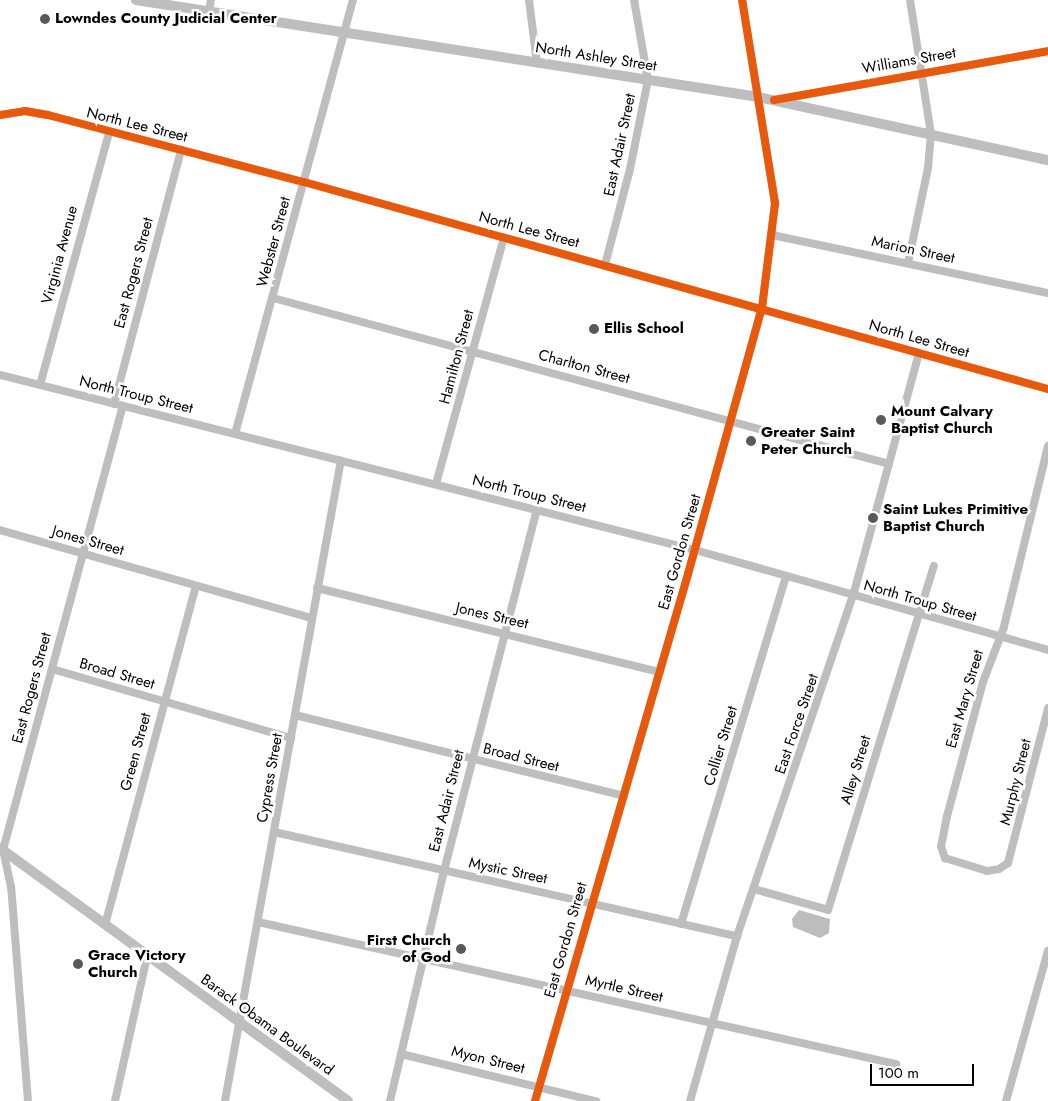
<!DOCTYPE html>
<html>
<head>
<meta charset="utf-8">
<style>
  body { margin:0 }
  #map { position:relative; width:1048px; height:1101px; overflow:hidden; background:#fff; font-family:Jost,sans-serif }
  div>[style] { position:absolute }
  .water>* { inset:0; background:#bdbdbd }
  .minor>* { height:8px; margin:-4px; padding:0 4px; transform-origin:4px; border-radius:4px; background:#bebebe }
  .major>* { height:10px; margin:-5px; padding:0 5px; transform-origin:5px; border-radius:5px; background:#bebebe }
  .cycleway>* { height:8px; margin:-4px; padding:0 4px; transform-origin:4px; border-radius:4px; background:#e8590c }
  .dots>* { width:14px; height:14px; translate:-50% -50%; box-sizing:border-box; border:2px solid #fff; border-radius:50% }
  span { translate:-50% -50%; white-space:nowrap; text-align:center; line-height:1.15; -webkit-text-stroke:5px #fff; paint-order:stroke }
  .poi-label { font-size:15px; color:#000; font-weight:700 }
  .left { translate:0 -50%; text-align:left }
  .right { translate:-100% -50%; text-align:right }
  .street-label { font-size:15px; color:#000 }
  .scale { position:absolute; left:870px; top:1064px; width:104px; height:22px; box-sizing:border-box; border:2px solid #000; border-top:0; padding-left:6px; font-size:15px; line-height:18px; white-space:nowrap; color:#000; -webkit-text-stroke:4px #fff; paint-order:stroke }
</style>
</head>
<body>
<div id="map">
  <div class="water">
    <i style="clip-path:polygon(799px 910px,830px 919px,829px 933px,820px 938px,793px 927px,792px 919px)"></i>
  </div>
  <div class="minor">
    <i style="left:529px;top:0;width:64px;rotate:82.8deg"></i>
    <i style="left:209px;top:11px;width:11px;rotate:-80deg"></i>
    <i style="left:776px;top:100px;width:276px;rotate:-10.2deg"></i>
    <i style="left:0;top:115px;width:25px;rotate:-9deg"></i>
    <i style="left:25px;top:111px;width:23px;rotate:10deg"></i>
    <i style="left:48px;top:115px;width:265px;rotate:14.7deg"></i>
    <i style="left:304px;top:182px;width:772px;rotate:15.55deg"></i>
    <i style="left:772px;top:235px;width:282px;rotate:11.9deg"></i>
    <i style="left:908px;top:263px;width:97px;rotate:-78.1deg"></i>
    <i style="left:928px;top:168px;width:34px;rotate:-85deg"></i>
    <i style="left:931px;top:134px;width:136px;rotate:-98.9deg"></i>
    <i style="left:605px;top:265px;width:99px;rotate:-75.4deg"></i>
    <i style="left:630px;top:169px;width:91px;rotate:-78.6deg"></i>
    <i style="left:648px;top:80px;width:81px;rotate:-99.9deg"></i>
    <i style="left:273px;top:298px;width:638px;rotate:15.08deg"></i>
    <i style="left:0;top:375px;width:717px;rotate:14.13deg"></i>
    <i style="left:695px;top:550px;width:367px;rotate:15.8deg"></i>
    <i style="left:40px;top:385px;width:262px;rotate:-74.7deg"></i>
    <i style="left:114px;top:404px;width:263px;rotate:-75.2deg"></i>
    <i style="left:235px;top:434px;width:450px;rotate:-74.8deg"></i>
    <i style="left:1048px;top:446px;width:186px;rotate:103.7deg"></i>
    <i style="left:1004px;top:627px;width:59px;rotate:110.9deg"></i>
    <i style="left:983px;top:682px;width:139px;rotate:105deg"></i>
    <i style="left:947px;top:816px;width:31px;rotate:101deg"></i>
    <i style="left:941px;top:846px;width:13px;rotate:72deg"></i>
    <i style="left:945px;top:858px;width:44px;rotate:17.2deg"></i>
    <i style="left:987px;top:871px;width:12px;rotate:-9deg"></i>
    <i style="left:999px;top:869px;width:11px;rotate:-34deg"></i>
    <i style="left:1008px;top:863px;width:160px;rotate:-75.5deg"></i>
    <i style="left:436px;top:484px;width:256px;rotate:-74.6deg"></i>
    <i style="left:0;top:530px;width:324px;rotate:15.8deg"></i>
    <i style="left:317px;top:588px;width:353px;rotate:13.8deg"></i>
    <i style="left:52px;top:669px;width:249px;rotate:16.1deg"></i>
    <i style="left:295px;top:715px;width:339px;rotate:13.8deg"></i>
    <i style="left:274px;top:832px;width:475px;rotate:12.7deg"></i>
    <i style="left:754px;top:889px;width:77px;rotate:15.8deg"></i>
    <i style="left:828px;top:910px;width:360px;rotate:-72.9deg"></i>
    <i style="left:258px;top:922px;width:654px;rotate:12.55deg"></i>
    <i style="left:681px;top:924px;width:363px;rotate:-73.2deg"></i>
    <i style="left:105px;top:925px;width:351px;rotate:-75deg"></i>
    <i style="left:401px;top:1054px;width:201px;rotate:13.6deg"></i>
    <i style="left:28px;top:1101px;width:215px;rotate:-94.5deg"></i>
    <i style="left:11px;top:887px;width:38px;rotate:-102deg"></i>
    <i style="left:3px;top:850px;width:460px;rotate:-74.9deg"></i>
    <i style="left:115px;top:1101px;width:148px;rotate:-77.5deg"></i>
    <i style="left:225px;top:1101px;width:651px;rotate:-79.74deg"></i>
    <i style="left:390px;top:1101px;width:236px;rotate:-76.8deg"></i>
    <i style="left:444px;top:871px;width:373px;rotate:-75.6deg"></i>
    <i style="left:535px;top:1101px;width:549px;rotate:-73.81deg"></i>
    <i style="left:688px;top:574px;width:276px;rotate:-74.5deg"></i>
    <i style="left:762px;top:308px;width:106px;rotate:-82.9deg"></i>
    <i style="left:775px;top:203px;width:206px;rotate:-99.2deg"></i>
    <i style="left:690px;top:1101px;width:172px;rotate:-74.1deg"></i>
    <i style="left:737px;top:936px;width:359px;rotate:-71.2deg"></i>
    <i style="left:853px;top:596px;width:252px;rotate:-74.8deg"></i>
    <i style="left:1006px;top:1101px;width:156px;rotate:-74.4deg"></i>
  </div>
  <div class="major">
    <i style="left:136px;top:0;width:630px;rotate:8.86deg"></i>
    <i style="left:758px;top:97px;width:297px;rotate:12.3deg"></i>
    <i style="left:0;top:848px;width:430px;rotate:36deg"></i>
  </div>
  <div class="cycleway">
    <i style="left:774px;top:100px;width:278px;rotate:-10.1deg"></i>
    <i style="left:0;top:115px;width:25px;rotate:-9deg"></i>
    <i style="left:25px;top:111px;width:23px;rotate:10deg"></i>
    <i style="left:48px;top:115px;width:265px;rotate:14.7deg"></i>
    <i style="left:304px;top:182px;width:772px;rotate:15.55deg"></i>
    <i style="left:535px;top:1101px;width:549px;rotate:-73.81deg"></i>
    <i style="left:688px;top:574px;width:276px;rotate:-74.5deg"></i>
    <i style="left:762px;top:308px;width:106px;rotate:-82.9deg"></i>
    <i style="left:775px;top:203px;width:206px;rotate:-99.2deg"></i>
  </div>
  <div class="dots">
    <i style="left:45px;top:19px;background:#595959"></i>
    <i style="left:594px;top:329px;background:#595959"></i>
    <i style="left:881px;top:420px;background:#595959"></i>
    <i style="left:751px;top:441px;background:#595959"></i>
    <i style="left:873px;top:518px;background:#595959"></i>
    <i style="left:461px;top:949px;background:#595959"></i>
    <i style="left:78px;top:964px;background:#595959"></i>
  </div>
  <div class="poi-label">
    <span class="left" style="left:55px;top:19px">Lowndes County Judicial Center</span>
    <span class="left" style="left:604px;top:329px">Ellis School</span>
    <span class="left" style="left:891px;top:420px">Mount Calvary<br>Baptist Church</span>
    <span class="left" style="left:761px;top:441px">Greater Saint<br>Peter Church</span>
    <span class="left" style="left:883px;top:518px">Saint Lukes Primitive<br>Baptist Church</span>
    <span class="right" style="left:451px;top:949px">First Church<br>of God</span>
    <span class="left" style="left:88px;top:964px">Grace Victory<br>Church</span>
  </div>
  <div class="street-label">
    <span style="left:596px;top:57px;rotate:9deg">North Ashley Street</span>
    <span style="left:909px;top:61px;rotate:-10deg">Williams Street</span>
    <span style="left:137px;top:125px;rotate:14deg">North Lee Street</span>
    <span style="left:620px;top:145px;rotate:-78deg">East Adair Street</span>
    <span style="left:529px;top:230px;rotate:15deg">North Lee Street</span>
    <span style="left:274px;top:242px;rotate:-75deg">Webster Street</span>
    <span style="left:913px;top:250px;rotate:12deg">Marion Street</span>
    <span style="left:60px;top:255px;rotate:-75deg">Virginia Avenue</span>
    <span style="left:134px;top:273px;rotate:-75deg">East Rogers Street</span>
    <span style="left:919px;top:339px;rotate:16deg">North Lee Street</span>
    <span style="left:457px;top:357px;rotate:-75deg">Hamilton Street</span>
    <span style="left:584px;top:367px;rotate:15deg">Charlton Street</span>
    <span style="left:136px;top:395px;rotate:14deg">North Troup Street</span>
    <span style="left:529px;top:494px;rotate:14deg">North Troup Street</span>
    <span style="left:88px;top:541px;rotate:16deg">Jones Street</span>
    <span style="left:680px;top:552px;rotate:-74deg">East Gordon Street</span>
    <span style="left:920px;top:601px;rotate:16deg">North Troup Street</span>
    <span style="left:492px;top:616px;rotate:13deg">Jones Street</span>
    <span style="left:117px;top:674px;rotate:16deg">Broad Street</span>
    <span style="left:32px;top:688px;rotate:-75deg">East Rogers Street</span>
    <span style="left:965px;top:699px;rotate:-74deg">East Mary Street</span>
    <span style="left:797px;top:724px;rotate:-71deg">East Force Street</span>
    <span style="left:721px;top:746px;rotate:-73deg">Collier Street</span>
    <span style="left:136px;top:752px;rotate:-75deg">Green Street</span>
    <span style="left:521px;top:758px;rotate:14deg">Broad Street</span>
    <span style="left:856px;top:770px;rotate:-73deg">Alley Street</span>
    <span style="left:270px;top:778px;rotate:-80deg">Cypress Street</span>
    <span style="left:1016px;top:782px;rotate:-76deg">Murphy Street</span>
    <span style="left:447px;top:801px;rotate:-76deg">East Adair Street</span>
    <span style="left:508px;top:871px;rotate:12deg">Mystic Street</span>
    <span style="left:566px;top:940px;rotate:-74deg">East Gordon Street</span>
    <span style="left:624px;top:989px;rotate:13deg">Myrtle Street</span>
    <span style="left:267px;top:1025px;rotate:36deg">Barack Obama Boulevard</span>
    <span style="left:488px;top:1060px;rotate:14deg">Myon Street</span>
  </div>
  <div class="scale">100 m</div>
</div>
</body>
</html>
